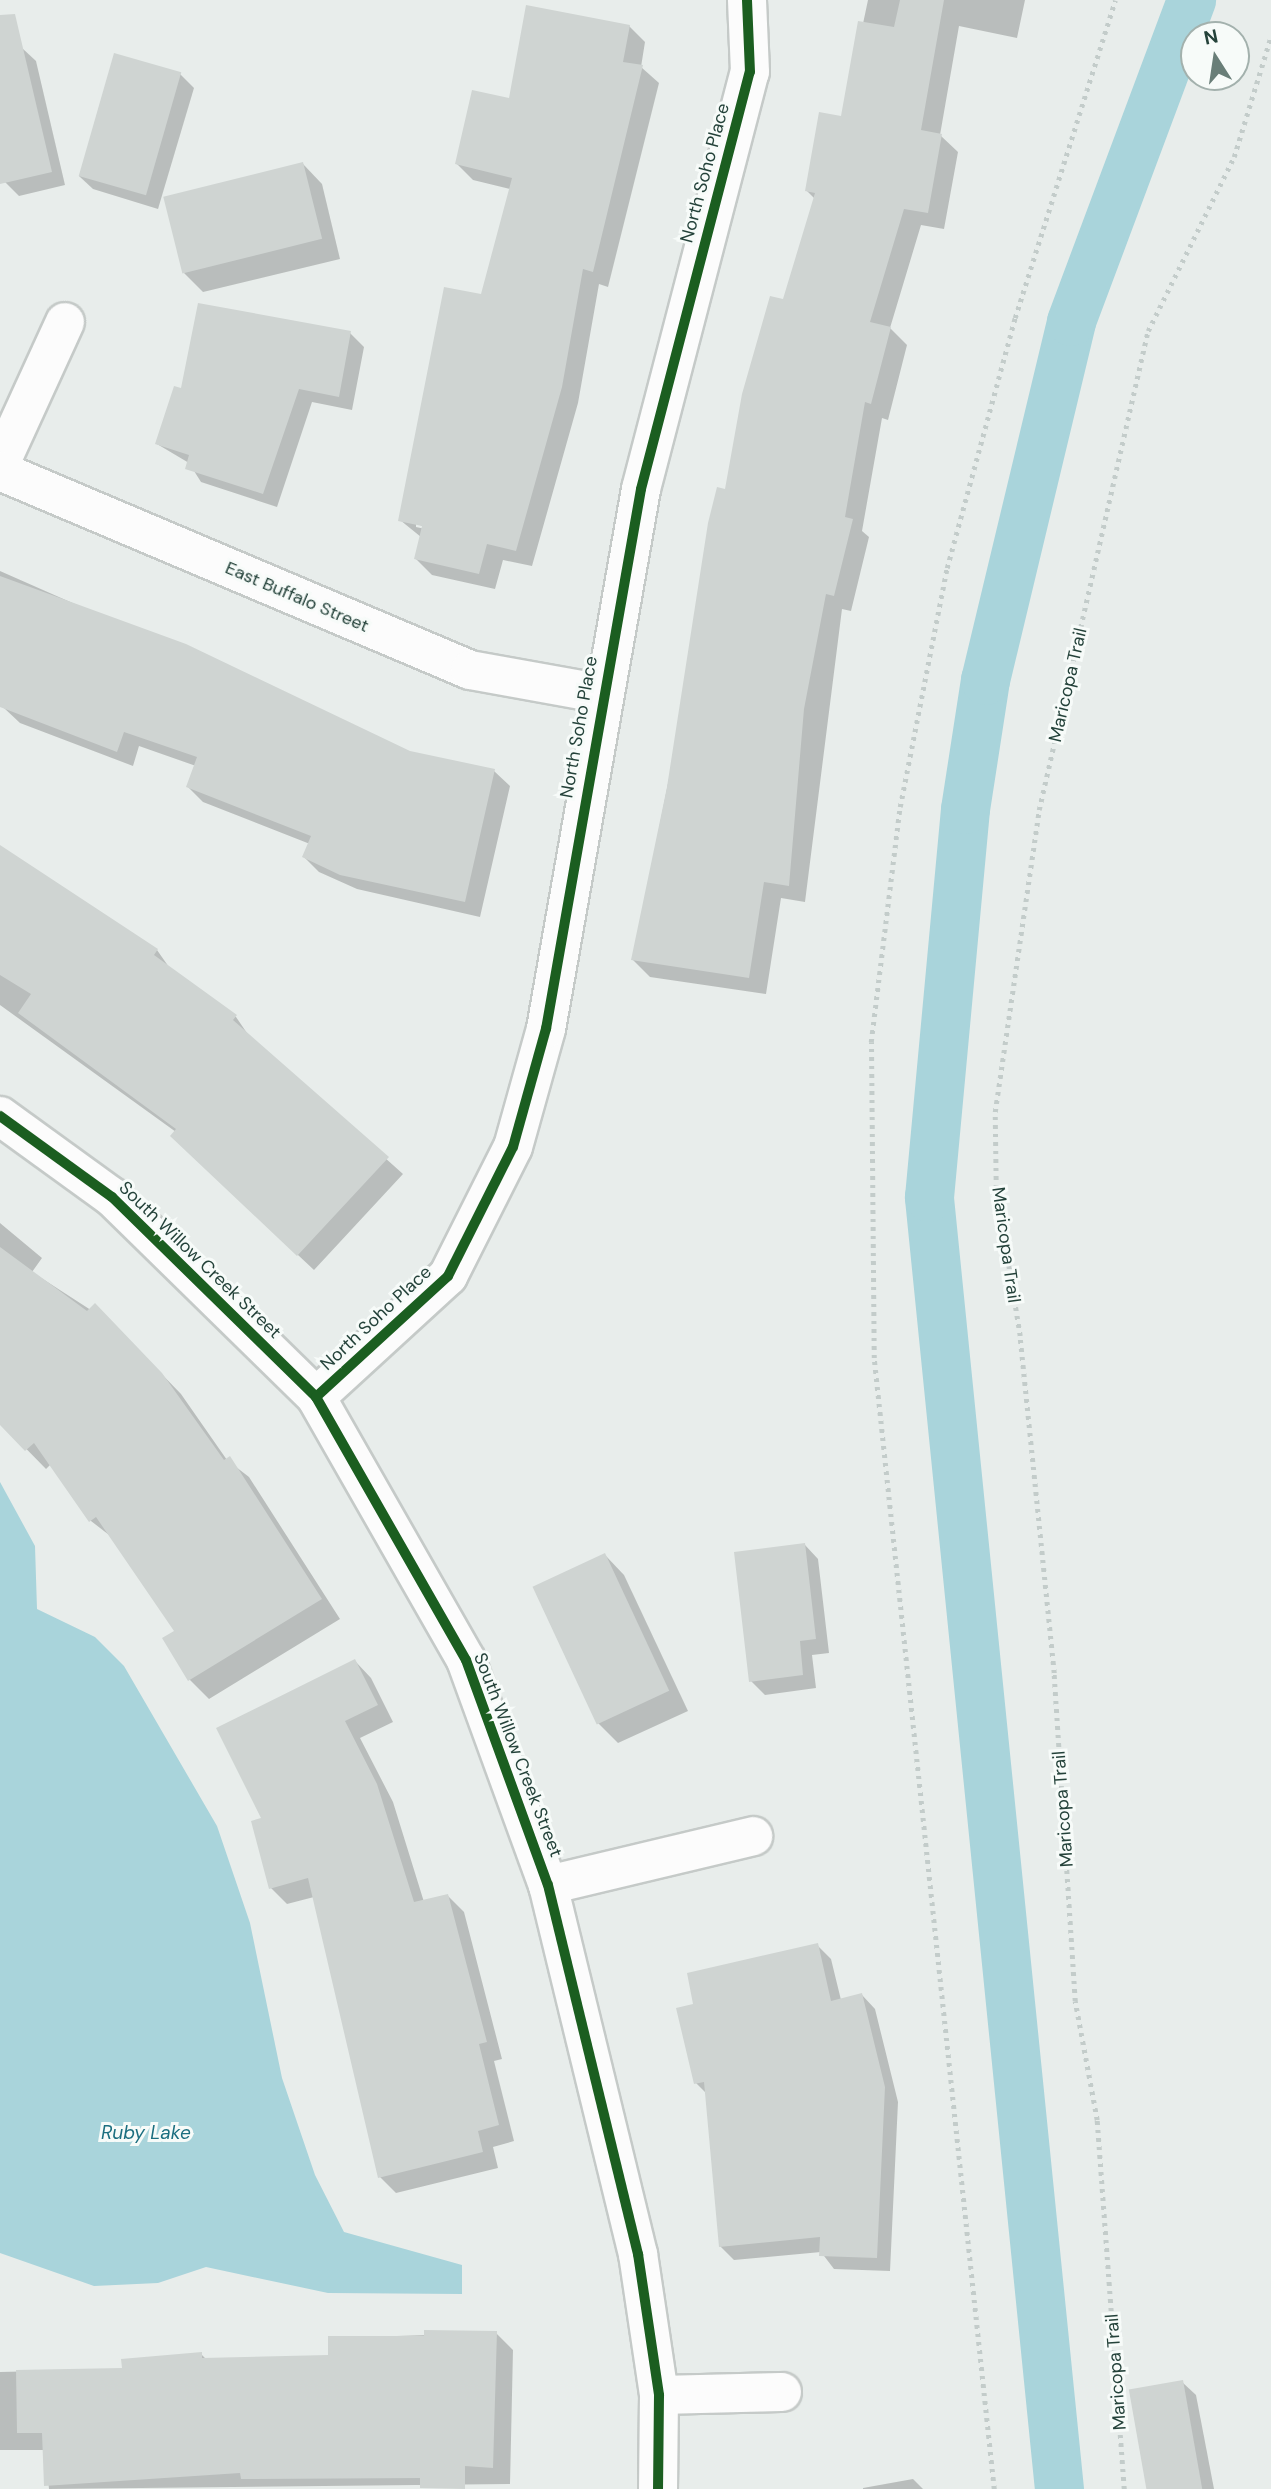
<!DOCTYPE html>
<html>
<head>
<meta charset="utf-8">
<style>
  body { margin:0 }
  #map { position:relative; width:1271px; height:2489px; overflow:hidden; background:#e8edeb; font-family:"DM Sans",sans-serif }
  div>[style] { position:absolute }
  .water>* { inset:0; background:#a9d4db }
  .shadow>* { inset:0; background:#0003 }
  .canal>* { height:49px; margin:-24.5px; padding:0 24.5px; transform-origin:24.5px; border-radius:24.5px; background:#a9d4db }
  .building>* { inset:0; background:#cfd4d2; transform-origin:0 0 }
  .path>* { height:4.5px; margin-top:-2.25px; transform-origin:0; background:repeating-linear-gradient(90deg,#c3ccca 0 3.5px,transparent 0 8.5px) }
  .roads { filter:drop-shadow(2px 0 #c5cac8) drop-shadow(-2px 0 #c5cac8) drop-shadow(0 2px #c5cac8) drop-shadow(0 -2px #c5cac8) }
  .minor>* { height:38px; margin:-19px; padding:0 19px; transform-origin:19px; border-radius:19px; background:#fcfcfc }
  .cycleway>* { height:10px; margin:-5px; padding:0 5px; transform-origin:5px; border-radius:5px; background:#1b5e20 }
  span { translate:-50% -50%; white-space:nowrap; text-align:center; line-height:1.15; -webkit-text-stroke:6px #f7fbf9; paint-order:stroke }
  .street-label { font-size:18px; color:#24423a }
  .water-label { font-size:19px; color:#1c6f80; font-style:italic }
  .north { position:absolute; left:1180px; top:21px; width:70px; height:70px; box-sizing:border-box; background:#f7fbf9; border:2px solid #a3b1ad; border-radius:50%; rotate:348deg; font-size:19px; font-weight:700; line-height:28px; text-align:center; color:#24423a }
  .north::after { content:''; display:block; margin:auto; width:24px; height:32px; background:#697e78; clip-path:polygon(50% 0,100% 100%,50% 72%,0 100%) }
</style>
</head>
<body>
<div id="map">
  <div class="water">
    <i style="clip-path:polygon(0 1482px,35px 1546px,37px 1609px,95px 1637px,124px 1666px,217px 1826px,250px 1923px,282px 2078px,315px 2175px,344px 2232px,462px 2265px,462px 2294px,328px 2293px,206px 2267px,158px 2283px,94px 2286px,0 2253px)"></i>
  </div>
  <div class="shadow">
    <i style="clip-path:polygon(868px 0,1025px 0,1017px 38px,959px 26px,940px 135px,958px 152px,944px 229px,921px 225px,890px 328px,907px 345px,888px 420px,882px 418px,862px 531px,869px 537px,851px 611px,842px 609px,805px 902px,781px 898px,766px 994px,650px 977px,633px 960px,726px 491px,815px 199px,807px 191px,843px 118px)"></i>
    <i style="clip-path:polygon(evenodd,629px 26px,645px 42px,641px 67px,659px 83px,608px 287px,599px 284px,578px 403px,532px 566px,503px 560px,495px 589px,432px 575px,416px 559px,421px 537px,400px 520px,483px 296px,510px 189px,473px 180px,457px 164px,511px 100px,629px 26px,416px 523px,430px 530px,416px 527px,416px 523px)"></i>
    <i style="clip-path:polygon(22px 48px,36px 61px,65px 185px,19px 196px,5px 182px,0 160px,0 53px)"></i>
    <i style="clip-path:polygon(180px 74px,194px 88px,158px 209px,93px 189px,79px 176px)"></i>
    <i style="clip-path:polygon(303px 164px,322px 184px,340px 259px,203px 292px,183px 272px)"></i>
    <i style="clip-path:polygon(350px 333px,364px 347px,352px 410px,312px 402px,277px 507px,201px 482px,189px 463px,157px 444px)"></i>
    <i style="clip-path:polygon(0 571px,410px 752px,494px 771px,510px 786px,480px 917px,357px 889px,319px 872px,304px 857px,310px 844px,203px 802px,188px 787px,196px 766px,139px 746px,133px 766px,20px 723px,4px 708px,0 683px)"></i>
    <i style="clip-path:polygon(0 851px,157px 950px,171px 970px,236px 1017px,249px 1036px,403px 1174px,314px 1270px,188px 1152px,176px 1132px,0 1005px)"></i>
    <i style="clip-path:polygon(0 1223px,42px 1258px,32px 1272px,114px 1325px,181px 1394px,227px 1460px,249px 1477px,340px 1619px,209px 1699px,190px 1680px,177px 1632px,113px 1538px,91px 1521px,51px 1464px,46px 1469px,0 1422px)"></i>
    <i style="clip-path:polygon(805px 1545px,818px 1559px,829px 1653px,812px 1655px,816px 1688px,765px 1695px,751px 1681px)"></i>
    <i style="clip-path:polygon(605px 1555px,624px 1575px,688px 1711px,618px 1743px,598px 1723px)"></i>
    <i style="clip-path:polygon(355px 1661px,371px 1678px,393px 1722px,360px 1738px,393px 1802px,424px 1902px,447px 1895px,464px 1912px,502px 2059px,494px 2061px,514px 2141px,493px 2147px,498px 2168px,396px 2193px,380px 2177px,314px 1897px,287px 1904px,271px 1888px,264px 1819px)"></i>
    <i style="clip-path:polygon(817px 1945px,831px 1959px,841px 2000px,862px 1995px,875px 2009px,898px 2102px,890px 2271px,834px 2269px,821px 2252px,734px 2260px,720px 2246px,707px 2094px,696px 2083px,695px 2006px)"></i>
    <i style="clip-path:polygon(496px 2333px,513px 2350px,510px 2484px,49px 2489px,45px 2450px,0 2450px,0 2360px,0 2372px,123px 2369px,201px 2354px,207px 2360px,329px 2357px,330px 2338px)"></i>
    <i style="clip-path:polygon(1182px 2382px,1196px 2395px,1214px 2489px,1149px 2489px)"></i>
    <i style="clip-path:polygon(913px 2479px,923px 2489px,863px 2489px,863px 2488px)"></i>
  </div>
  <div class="canal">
    <i style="left:1059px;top:2489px;width:1299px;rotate:-95.75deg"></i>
    <i style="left:929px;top:1197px;width:390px;rotate:-84.7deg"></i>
    <i style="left:965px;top:809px;width:131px;rotate:-81.2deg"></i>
    <i style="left:985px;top:680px;width:369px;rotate:-76.5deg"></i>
    <i style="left:1071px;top:321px;width:343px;rotate:-69.5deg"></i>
  </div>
  <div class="building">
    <i style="clip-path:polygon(900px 0,944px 0,921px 130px,942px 134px,928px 213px,904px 209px,870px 322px,891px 327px,871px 404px,865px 402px,845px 517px,853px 519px,834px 596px,826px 594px,804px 709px,789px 886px,764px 882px,749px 978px,631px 960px,667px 787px,708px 523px,717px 487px,725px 489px,742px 394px,770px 296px,783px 299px,815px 193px,805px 191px,819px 112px,841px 116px,858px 21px,894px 27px)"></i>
    <i style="clip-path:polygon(526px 5px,630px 25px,623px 62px,643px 65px,593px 272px,583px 269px,562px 387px,516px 551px,487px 544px,479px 574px,414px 559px,422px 526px,398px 521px,444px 287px,481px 294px,512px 178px,455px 164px,472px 90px,509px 98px)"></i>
    <i style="clip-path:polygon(15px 14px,52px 172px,0 184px,0 15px)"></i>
    <i style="left:114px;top:53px;width:70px;height:128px;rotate:16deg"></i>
    <i style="left:303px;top:162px;width:79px;height:144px;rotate:76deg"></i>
    <i style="clip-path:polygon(198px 303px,351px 331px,339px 397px,299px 389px,263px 494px,185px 469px,189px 455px,155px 444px,174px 386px,181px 388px)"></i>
    <i style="clip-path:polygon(0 576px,186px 644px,410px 751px,495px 769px,465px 902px,340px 875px,302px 857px,311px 836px,186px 787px,197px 757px,124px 732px,117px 752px,0 707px)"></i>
    <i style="clip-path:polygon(0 845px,158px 949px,154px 955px,237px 1015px,233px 1020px,389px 1157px,297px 1256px,170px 1136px,176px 1129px,18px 1013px,31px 994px,0 975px)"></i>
    <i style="clip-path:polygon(0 1247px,87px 1311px,95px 1303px,162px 1373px,224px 1460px,230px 1456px,322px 1599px,188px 1681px,162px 1638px,174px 1631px,96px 1517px,89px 1522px,34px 1443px,25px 1451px,0 1425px)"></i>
    <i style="clip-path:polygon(805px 1543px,816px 1639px,800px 1641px,803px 1675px,749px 1682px,734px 1552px)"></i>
    <i style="left:605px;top:1553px;width:152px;height:80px;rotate:65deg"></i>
    <i style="clip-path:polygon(355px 1659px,378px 1705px,345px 1721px,377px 1784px,414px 1902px,448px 1894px,487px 2042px,479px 2044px,499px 2125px,478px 2131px,483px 2152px,378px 2178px,308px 1878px,269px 1889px,251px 1821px,261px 1818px,216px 1728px)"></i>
    <i style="clip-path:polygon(818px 1943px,831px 2001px,862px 1993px,885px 2087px,877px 2258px,819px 2256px,820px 2237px,719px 2247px,704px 2082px,694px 2084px,676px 2008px,693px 2004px,687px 1973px)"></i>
    <i style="clip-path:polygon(424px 2330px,497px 2331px,493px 2468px,465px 2466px,465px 2489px,420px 2488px,420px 2478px,241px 2479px,240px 2473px,44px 2486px,42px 2433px,17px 2433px,16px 2370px,122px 2368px,121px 2359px,202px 2352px,202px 2358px,328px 2355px,328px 2336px,424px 2336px)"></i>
    <i style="left:1183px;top:2380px;width:111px;height:55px;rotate:80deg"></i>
  </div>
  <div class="path">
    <i style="left:994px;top:2489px;width:1137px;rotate:-96.06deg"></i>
    <i style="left:874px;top:1358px;width:316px;rotate:-90.5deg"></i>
    <i style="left:871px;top:1042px;width:237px;rotate:-83deg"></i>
    <i style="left:900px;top:807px;width:244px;rotate:-78.9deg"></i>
    <i style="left:947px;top:568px;width:259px;rotate:-74.8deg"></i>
    <i style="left:1015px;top:318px;width:333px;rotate:-72.5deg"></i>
    <i style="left:1124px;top:2489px;width:370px;rotate:-94.2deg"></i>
    <i style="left:1097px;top:2120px;width:121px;rotate:-100.5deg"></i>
    <i style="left:1075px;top:2001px;width:329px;rotate:-93.7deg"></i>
    <i style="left:1054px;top:1673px;width:339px;rotate:-95.8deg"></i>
    <i style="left:1020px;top:1336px;width:150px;rotate:-99.2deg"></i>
    <i style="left:996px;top:1188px;width:76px;rotate:-90.8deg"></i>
    <i style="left:995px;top:1112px;width:305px;rotate:-81.7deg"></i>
    <i style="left:1039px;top:810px;width:491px;rotate:-77.2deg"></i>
    <i style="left:1148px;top:331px;width:194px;rotate:-63.7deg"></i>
    <i style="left:1234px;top:157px;width:127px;rotate:-73deg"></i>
  </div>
  <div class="roads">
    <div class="minor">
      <i style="left:0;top:464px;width:156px;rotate:-65.4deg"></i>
      <i style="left:0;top:471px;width:510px;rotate:22.95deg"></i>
      <i style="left:470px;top:670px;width:135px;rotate:10.2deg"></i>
      <i style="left:0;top:1116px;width:138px;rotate:35.9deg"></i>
      <i style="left:112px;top:1197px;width:286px;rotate:44.4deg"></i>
      <i style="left:316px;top:1397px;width:303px;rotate:60.3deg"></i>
      <i style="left:466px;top:1660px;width:239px;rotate:70deg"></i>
      <i style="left:548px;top:1885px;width:380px;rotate:76.3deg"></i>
      <i style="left:638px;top:2254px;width:143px;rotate:81.5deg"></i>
      <i style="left:659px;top:2395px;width:94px;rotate:90.6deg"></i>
      <i style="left:316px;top:1397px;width:179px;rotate:-42.5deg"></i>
      <i style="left:448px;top:1276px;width:144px;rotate:-63.3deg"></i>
      <i style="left:513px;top:1147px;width:123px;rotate:-74.4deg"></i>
      <i style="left:546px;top:1029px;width:548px;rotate:-80.02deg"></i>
      <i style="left:641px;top:489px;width:431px;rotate:-75.4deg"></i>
      <i style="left:750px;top:72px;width:72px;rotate:-92.4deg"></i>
      <i style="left:548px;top:1885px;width:211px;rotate:-13.4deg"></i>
      <i style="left:659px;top:2395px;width:123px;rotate:-1.4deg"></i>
    </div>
  </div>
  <div class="cycleway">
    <i style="left:0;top:1116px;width:138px;rotate:35.9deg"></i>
    <i style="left:112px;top:1197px;width:286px;rotate:44.4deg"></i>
    <i style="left:316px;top:1397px;width:303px;rotate:60.3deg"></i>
    <i style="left:466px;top:1660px;width:239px;rotate:70deg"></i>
    <i style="left:548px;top:1885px;width:380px;rotate:76.3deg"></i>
    <i style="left:638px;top:2254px;width:143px;rotate:81.5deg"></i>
    <i style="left:659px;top:2395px;width:94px;rotate:90.6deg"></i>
    <i style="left:316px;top:1397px;width:179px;rotate:-42.5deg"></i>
    <i style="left:448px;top:1276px;width:144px;rotate:-63.3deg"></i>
    <i style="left:513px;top:1147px;width:123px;rotate:-74.4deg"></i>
    <i style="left:546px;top:1029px;width:548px;rotate:-80.02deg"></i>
    <i style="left:641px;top:489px;width:431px;rotate:-75.4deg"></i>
    <i style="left:750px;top:72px;width:72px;rotate:-92.4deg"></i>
  </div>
  <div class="street-label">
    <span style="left:705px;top:173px;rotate:-75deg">North Soho Place</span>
    <span style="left:297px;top:597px;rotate:23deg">East Buffalo Street</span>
    <span style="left:1068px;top:685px;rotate:-77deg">Maricopa Trail</span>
    <span style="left:579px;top:727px;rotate:-80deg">North Soho Place</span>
    <span style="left:1006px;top:1245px;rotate:82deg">Maricopa Trail</span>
    <span style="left:200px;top:1260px;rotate:44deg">South Willow Creek Street</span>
    <span style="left:376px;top:1318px;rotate:-43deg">North Soho Place</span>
    <span style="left:518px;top:1755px;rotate:69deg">South Willow Creek Street</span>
    <span style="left:1063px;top:1809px;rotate:-94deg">Maricopa Trail</span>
    <span style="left:1116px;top:2372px;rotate:-94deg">Maricopa Trail</span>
  </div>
  <div class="water-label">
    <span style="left:146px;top:2133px">Ruby Lake</span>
  </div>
  <div class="north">N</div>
</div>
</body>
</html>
